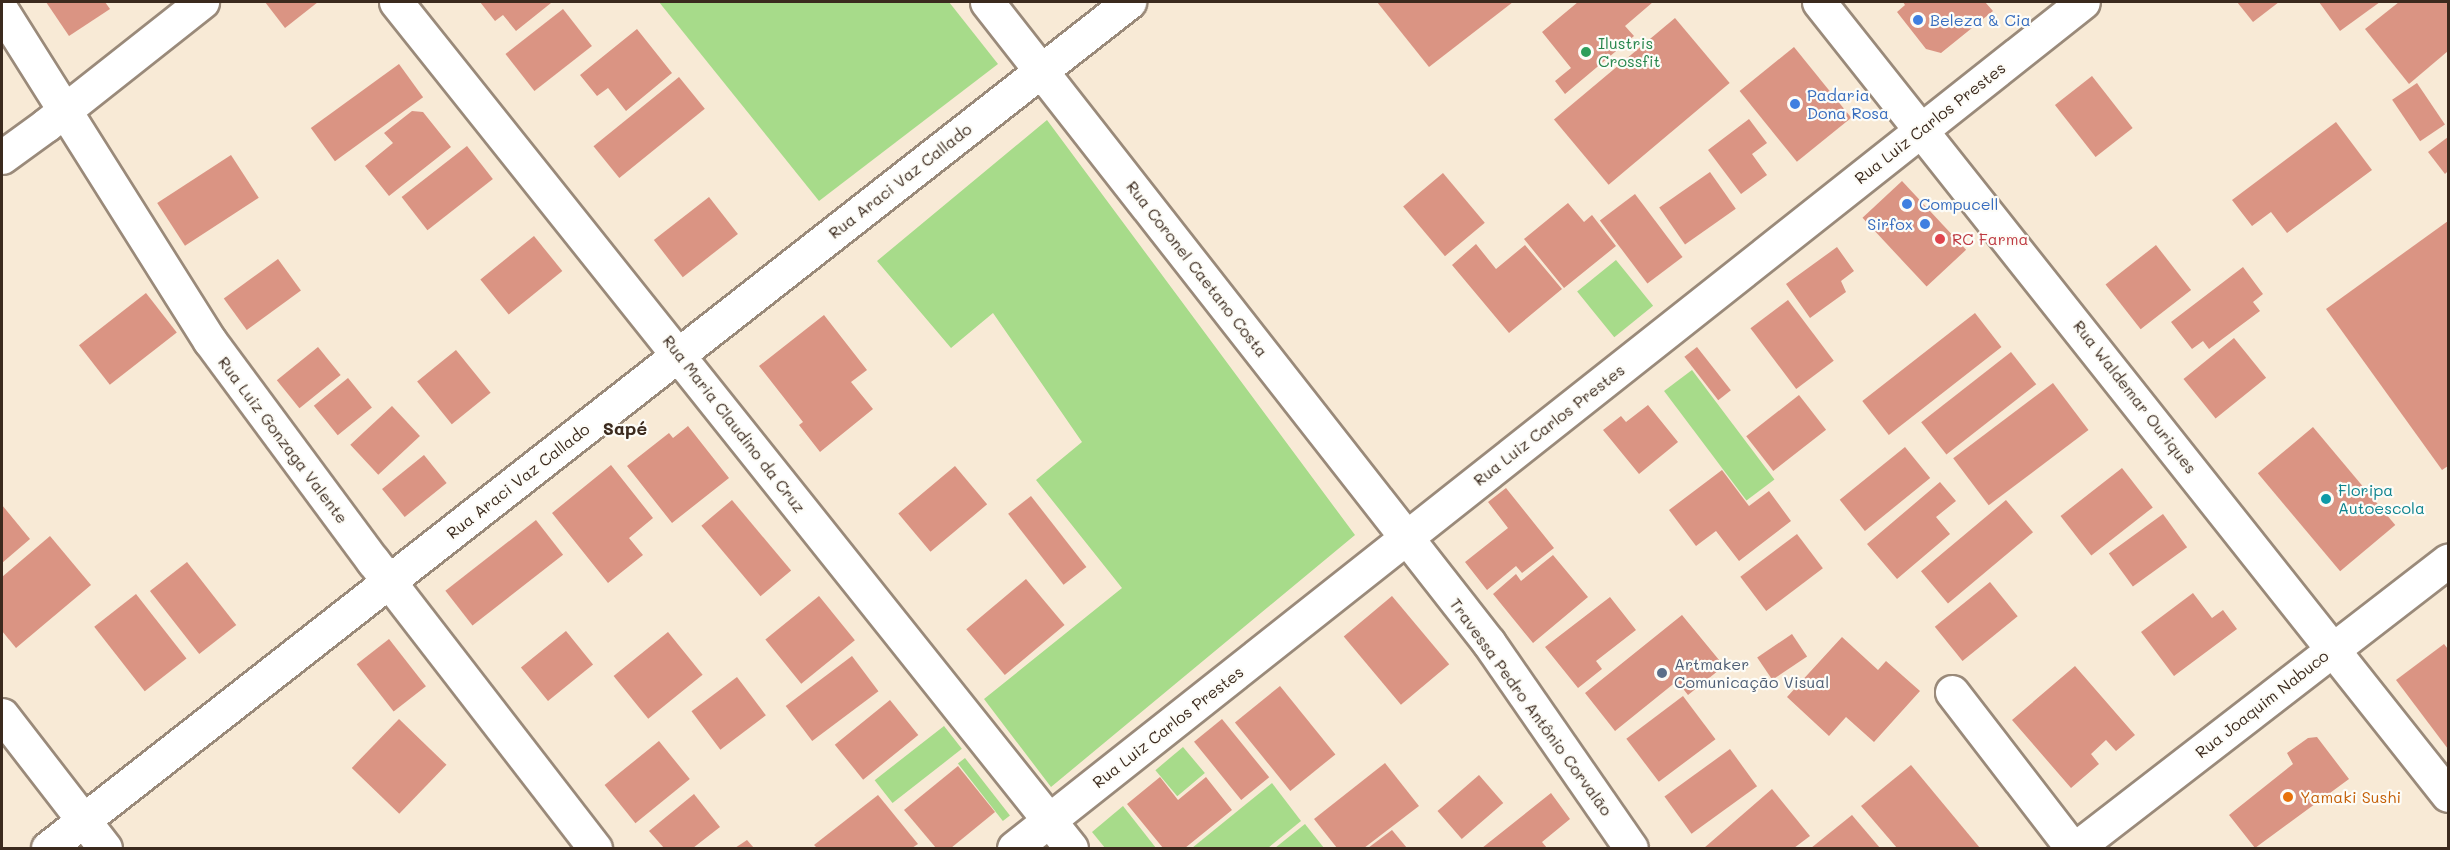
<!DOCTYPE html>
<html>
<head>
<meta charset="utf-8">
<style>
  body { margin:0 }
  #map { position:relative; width:2450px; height:850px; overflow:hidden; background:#f8ead6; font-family:Mali,sans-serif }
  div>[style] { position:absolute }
  .green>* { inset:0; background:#a7db8a; transform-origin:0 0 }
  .building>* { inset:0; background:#da9483; transform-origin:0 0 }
  .roads { filter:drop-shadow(2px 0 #9a8a7a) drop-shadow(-2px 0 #9a8a7a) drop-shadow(0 2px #9a8a7a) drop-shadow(0 -2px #9a8a7a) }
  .minor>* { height:33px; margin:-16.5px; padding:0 16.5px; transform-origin:16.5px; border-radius:16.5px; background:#fff }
  .major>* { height:33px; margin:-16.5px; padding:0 16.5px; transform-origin:16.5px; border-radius:16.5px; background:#fff }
  .dots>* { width:16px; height:16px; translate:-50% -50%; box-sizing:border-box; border:3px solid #fdfcf7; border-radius:50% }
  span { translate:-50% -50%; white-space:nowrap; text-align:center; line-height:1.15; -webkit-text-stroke:4.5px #fdfcf7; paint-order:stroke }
  .shop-label { font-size:16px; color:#366cbe }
  .left { translate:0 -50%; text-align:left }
  .right { translate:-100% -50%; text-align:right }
  .leisure-label { font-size:16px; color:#27864d }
  .street-label { font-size:16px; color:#3b2a1e }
  .health-label { font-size:16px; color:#be3a42 }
  .culture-label { font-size:16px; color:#0d838f }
  .service-label { font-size:16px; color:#4e5e75 }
  .food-label { font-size:16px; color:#c56008 }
  .neighbourhood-label { font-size:18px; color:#3b2a1e; font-weight:700 }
  .frame { position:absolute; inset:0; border:3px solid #3b2a1e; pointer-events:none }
</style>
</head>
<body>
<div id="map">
  <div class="green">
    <i style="clip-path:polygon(659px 2px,949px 2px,998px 64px,819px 201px)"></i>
    <i style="clip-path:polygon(1047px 120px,1355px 535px,1051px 787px,984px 699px,1122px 588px,1036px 480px,1082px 442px,993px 313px,951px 348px,877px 261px)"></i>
    <i style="left:1616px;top:260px;width:59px;height:50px;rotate:51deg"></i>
    <i style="left:1692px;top:370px;width:137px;height:35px;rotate:53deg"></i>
    <i style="left:944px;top:726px;width:29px;height:88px;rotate:52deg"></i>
    <i style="left:1183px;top:747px;width:34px;height:36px;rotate:50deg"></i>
    <i style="left:965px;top:758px;width:73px;height:9px;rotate:52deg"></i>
    <i style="clip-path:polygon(1272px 783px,1301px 821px,1268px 848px,1192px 848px)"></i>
    <i style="clip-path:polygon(1123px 806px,1156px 848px,1105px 848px,1092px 832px)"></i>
    <i style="clip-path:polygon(1305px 824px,1324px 848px,1275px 848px)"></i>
  </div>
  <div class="building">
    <i style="clip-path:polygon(46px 2px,105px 2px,110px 9px,69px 36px)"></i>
    <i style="clip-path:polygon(265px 2px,318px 2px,285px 28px)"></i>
    <i style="clip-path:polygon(480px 2px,549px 2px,551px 3px,516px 31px,503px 15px,495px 21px)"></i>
    <i style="clip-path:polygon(1377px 2px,1513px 2px,1429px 67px)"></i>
    <i style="clip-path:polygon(1578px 2px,1653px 2px,1625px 26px,1634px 36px,1565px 94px,1555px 81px,1571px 68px,1542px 32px)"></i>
    <i style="clip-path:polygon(1903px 2px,1985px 2px,1993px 11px,1941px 53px,1926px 49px,1897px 12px,1905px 5px)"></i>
    <i style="clip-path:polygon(2237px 2px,2279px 2px,2253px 22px)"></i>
    <i style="clip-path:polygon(2319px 2px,2380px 2px,2340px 31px)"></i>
    <i style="clip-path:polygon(2399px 2px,2448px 2px,2448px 51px,2409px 84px,2365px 29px)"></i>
    <i style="left:563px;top:9px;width:47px;height:73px;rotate:52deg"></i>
    <i style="left:1675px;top:18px;width:85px;height:158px;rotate:50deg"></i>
    <i style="clip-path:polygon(637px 29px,672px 73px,626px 111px,608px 88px,597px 96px,580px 75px)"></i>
    <i style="left:1794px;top:47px;width:91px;height:70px;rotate:51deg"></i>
    <i style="left:399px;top:64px;width:41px;height:109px;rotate:54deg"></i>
    <i style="left:2092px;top:76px;width:66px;height:47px;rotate:52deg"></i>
    <i style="left:679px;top:77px;width:41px;height:110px;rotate:51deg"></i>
    <i style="left:2417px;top:83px;width:50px;height:30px;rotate:56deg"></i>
    <i style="clip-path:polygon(412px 111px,423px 112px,451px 147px,389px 196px,365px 166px,393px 143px,384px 133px)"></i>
    <i style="clip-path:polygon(1749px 119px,1767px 143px,1752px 154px,1767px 175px,1741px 194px,1708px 150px)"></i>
    <i style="clip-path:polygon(2336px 122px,2372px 170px,2287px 233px,2271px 212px,2252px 226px,2232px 200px)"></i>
    <i style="clip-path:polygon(2448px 137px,2448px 171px,2445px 174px,2428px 152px)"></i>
    <i style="left:467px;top:146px;width:42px;height:83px;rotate:52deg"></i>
    <i style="left:231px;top:155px;width:51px;height:88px;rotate:57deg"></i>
    <i style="left:1710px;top:172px;width:45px;height:62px;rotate:55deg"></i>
    <i style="left:1443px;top:173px;width:65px;height:52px;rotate:50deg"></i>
    <i style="left:1902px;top:181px;width:94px;height:54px;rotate:47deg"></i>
    <i style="left:1635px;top:194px;width:79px;height:44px;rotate:53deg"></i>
    <i style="left:709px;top:197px;width:47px;height:70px;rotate:52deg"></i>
    <i style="clip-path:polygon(1568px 203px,1584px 222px,1592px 215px,1616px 246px,1564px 288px,1524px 239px)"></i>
    <i style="clip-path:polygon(2448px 221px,2448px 466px,2442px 470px,2326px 309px)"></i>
    <i style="left:534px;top:236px;width:45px;height:69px;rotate:51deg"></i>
    <i style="clip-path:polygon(1476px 244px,1496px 269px,1525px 245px,1562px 289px,1509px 333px,1452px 265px)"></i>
    <i style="left:2156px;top:245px;width:57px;height:64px;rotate:52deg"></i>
    <i style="clip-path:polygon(1837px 247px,1854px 271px,1841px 281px,1846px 292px,1810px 318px,1786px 284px)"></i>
    <i style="left:278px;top:259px;width:39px;height:67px;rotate:54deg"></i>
    <i style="clip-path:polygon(2243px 267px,2263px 294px,2253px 302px,2260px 311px,2209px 349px,2203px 341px,2192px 349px,2171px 322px)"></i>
    <i style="left:146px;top:293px;width:50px;height:85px;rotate:52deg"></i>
    <i style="left:1788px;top:300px;width:76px;height:47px;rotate:53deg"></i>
    <i style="left:1975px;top:313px;width:43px;height:143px;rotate:52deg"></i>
    <i style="clip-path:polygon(824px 315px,867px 370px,851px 382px,873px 409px,820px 452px,799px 425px,803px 422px,759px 366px)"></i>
    <i style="left:2234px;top:338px;width:51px;height:65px;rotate:51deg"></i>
    <i style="left:318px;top:347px;width:36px;height:53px;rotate:51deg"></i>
    <i style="left:1697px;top:347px;width:55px;height:16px;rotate:52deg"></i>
    <i style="left:456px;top:350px;width:55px;height:50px;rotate:51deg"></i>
    <i style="left:2011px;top:352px;width:41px;height:114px;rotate:52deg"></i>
    <i style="left:348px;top:378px;width:38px;height:44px;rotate:51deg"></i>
    <i style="left:2053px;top:383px;width:59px;height:125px;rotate:53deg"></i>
    <i style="left:1799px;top:395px;width:44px;height:67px;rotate:52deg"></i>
    <i style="clip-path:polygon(1648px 405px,1678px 442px,1639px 474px,1603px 430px,1621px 416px,1626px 422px)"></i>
    <i style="left:392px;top:406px;width:41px;height:57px;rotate:47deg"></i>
    <i style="clip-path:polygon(688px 426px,729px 478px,672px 523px,627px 466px,669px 433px,673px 438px)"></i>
    <i style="left:2313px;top:427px;width:128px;height:72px;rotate:50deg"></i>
    <i style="left:1905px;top:447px;width:40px;height:84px;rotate:51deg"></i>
    <i style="left:424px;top:455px;width:36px;height:54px;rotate:51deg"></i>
    <i style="clip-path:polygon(611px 465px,653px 518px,629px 538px,643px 555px,608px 583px,552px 513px)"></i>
    <i style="left:955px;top:466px;width:50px;height:74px;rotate:50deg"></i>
    <i style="left:2122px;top:468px;width:50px;height:78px;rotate:52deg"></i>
    <i style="clip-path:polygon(1722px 470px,1749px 506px,1769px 491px,1791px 521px,1739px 561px,1716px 531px,1696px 546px,1669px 510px)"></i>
    <i style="clip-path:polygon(1940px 482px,1956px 501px,1936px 517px,1950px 534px,1897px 579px,1867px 544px)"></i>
    <i style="clip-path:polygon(1506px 488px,1554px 548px,1522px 573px,1516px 566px,1487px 590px,1465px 562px,1508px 528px,1488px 502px)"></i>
    <i style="left:1031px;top:496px;width:90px;height:29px;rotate:52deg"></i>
    <i style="left:732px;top:500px;width:92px;height:40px;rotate:50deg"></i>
    <i style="left:2006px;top:500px;width:42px;height:111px;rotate:50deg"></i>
    <i style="clip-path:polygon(2px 505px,30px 539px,2px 563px)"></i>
    <i style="left:2163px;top:514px;width:41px;height:67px;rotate:54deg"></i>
    <i style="left:536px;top:520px;width:44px;height:115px;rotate:52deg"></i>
    <i style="left:1797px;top:534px;width:43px;height:71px;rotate:53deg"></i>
    <i style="clip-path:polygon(50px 536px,91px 585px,16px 648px,2px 631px,2px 577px)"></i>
    <i style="clip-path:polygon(1553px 555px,1588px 597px,1533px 643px,1493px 594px,1516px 574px,1521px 581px)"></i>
    <i style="left:187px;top:562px;width:80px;height:47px;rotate:52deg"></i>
    <i style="left:1026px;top:579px;width:60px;height:78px;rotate:50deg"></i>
    <i style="left:1990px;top:582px;width:44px;height:71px;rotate:51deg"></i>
    <i style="clip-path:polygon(2193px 593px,2212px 618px,2223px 610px,2237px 629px,2174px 676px,2141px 632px)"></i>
    <i style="left:136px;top:594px;width:82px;height:53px;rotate:52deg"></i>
    <i style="left:819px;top:596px;width:57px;height:69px;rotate:51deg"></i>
    <i style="left:1392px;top:596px;width:89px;height:63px;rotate:50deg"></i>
    <i style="clip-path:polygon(1610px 597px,1636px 630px,1596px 661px,1602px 669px,1578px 688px,1545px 647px)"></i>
    <i style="clip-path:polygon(1682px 615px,1724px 666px,1688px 695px,1677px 681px,1615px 731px,1585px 693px)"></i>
    <i style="left:566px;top:631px;width:43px;height:58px;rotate:51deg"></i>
    <i style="left:668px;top:632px;width:55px;height:70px;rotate:51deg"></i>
    <i style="left:1792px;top:634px;width:27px;height:42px;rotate:56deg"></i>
    <i style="clip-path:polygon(1842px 637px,1878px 670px,1886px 661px,1920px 691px,1874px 742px,1846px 717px,1829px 736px,1787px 697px)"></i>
    <i style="left:389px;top:639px;width:60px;height:41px;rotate:52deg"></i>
    <i style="clip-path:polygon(2444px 644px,2448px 649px,2448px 749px,2396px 680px)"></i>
    <i style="left:852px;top:656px;width:44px;height:83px;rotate:53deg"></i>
    <i style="clip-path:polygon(2075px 666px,2135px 735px,2116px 751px,2106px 740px,2091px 754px,2099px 764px,2071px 788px,2012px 720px)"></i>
    <i style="left:737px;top:677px;width:48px;height:57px;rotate:53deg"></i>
    <i style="left:1280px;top:686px;width:88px;height:58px;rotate:51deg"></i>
    <i style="left:1683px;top:696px;width:54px;height:71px;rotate:53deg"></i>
    <i style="left:890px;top:700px;width:45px;height:71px;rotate:51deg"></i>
    <i style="left:399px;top:719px;width:66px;height:68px;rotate:44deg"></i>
    <i style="left:1222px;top:719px;width:75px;height:36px;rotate:51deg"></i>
    <i style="clip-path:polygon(2317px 737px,2349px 779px,2255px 848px,2229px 815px,2293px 764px,2287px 753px,2308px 738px)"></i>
    <i style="left:659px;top:741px;width:49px;height:70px;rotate:51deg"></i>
    <i style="left:1730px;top:749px;width:46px;height:81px;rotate:54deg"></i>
    <i style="clip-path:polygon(1385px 763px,1419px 806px,1364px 848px,1337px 848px,1314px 819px)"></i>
    <i style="clip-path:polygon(1911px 765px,1980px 848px,1897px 848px,1861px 806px)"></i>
    <i style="clip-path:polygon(958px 766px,995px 812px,951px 848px,936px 848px,904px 810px)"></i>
    <i style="left:1479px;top:775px;width:37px;height:55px;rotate:49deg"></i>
    <i style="clip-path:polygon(1160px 777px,1178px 800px,1206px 777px,1232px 810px,1185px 848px,1163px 848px,1127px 804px)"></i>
    <i style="clip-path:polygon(1772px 789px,1810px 836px,1794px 848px,1704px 848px)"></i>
    <i style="clip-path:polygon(1551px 793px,1570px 819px,1542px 842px,1547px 848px,1482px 848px)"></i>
    <i style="clip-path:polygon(694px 794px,720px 827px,693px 848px,664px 848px,649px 831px)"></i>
    <i style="clip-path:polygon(878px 795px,918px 844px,912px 848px,817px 848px,814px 845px)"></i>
    <i style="clip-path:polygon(1852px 815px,1880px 848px,1811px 848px)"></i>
    <i style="clip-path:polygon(1392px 830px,1407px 848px,1368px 848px)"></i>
    <i style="clip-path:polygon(747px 840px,754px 848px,735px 848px)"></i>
  </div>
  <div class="roads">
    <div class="minor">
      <i style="left:396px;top:2px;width:1082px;rotate:51.41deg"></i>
      <i style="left:987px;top:2px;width:814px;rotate:51.93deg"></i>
      <i style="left:1489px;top:643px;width:249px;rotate:55.3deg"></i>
      <i style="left:1819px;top:2px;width:1012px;rotate:51.58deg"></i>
      <i style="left:2px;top:11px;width:390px;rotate:57.8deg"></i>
      <i style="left:210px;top:341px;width:274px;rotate:53.5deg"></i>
      <i style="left:373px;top:561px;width:363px;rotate:52.3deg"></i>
      <i style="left:2px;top:157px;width:54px;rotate:-36deg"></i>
      <i style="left:46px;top:125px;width:199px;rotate:-38.3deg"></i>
      <i style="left:1952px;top:692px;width:197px;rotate:52.4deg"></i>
      <i style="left:2px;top:715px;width:134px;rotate:52.3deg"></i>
      <i style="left:1014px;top:848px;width:1363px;rotate:-38.36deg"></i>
    </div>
    <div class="major">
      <i style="left:84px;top:821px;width:34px;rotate:52deg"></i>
      <i style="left:48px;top:848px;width:1373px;rotate:-38.05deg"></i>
      <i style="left:2076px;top:848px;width:470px;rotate:-37.7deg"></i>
    </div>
  </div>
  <div class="dots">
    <i style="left:1918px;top:20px;background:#3f7fe0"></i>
    <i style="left:1586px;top:52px;background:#2e9e5b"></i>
    <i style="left:1795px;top:104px;background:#3f7fe0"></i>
    <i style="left:1907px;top:204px;background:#3f7fe0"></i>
    <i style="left:1925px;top:224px;background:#3f7fe0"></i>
    <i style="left:1940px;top:239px;background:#e0444e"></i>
    <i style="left:2326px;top:499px;background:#0f9aa8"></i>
    <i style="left:1662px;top:673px;background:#5c6f8a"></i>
    <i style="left:2288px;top:797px;background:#e8710a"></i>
  </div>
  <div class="shop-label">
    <span class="left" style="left:1930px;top:20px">Beleza &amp; Cia</span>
    <span class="left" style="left:1807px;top:104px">Padaria<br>Dona Rosa</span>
    <span class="left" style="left:1919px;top:204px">Compucell</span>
    <span class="right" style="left:1913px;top:224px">Sirfox</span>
  </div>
  <div class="leisure-label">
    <span class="left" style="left:1598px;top:52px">Ilustris<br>Crossfit</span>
  </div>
  <div class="street-label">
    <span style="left:1930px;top:123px;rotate:-38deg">Rua Luiz Carlos Prestes</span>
    <span style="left:900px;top:181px;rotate:-38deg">Rua Araci Vaz Callado</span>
    <span style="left:1197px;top:269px;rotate:52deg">Rua Coronel Caetano Costa</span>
    <span style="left:2135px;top:397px;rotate:52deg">Rua Waldemar Ouriques</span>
    <span style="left:734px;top:424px;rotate:52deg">Rua Maria Claudino da Cruz</span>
    <span style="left:1549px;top:425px;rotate:-38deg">Rua Luiz Carlos Prestes</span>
    <span style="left:283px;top:440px;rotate:53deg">Rua Luiz Gonzaga Valente</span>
    <span style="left:518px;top:481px;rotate:-38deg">Rua Araci Vaz Callado</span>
    <span style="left:2262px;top:704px;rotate:-38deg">Rua Joaquim Nabuco</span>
    <span style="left:1531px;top:707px;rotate:54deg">Travessa Pedro Antônio Corvalão</span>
    <span style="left:1168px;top:727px;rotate:-38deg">Rua Luiz Carlos Prestes</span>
  </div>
  <div class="health-label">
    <span class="left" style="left:1952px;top:239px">RC Farma</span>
  </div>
  <div class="culture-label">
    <span class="left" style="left:2338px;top:499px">Floripa<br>Autoescola</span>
  </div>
  <div class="service-label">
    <span class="left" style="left:1674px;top:673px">Artmaker<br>Comunicação Visual</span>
  </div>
  <div class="food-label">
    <span class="left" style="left:2300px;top:797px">Yamaki Sushi</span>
  </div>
  <div class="neighbourhood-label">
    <span style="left:625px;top:428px">Sapé</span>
  </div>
  <div class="frame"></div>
</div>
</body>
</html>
